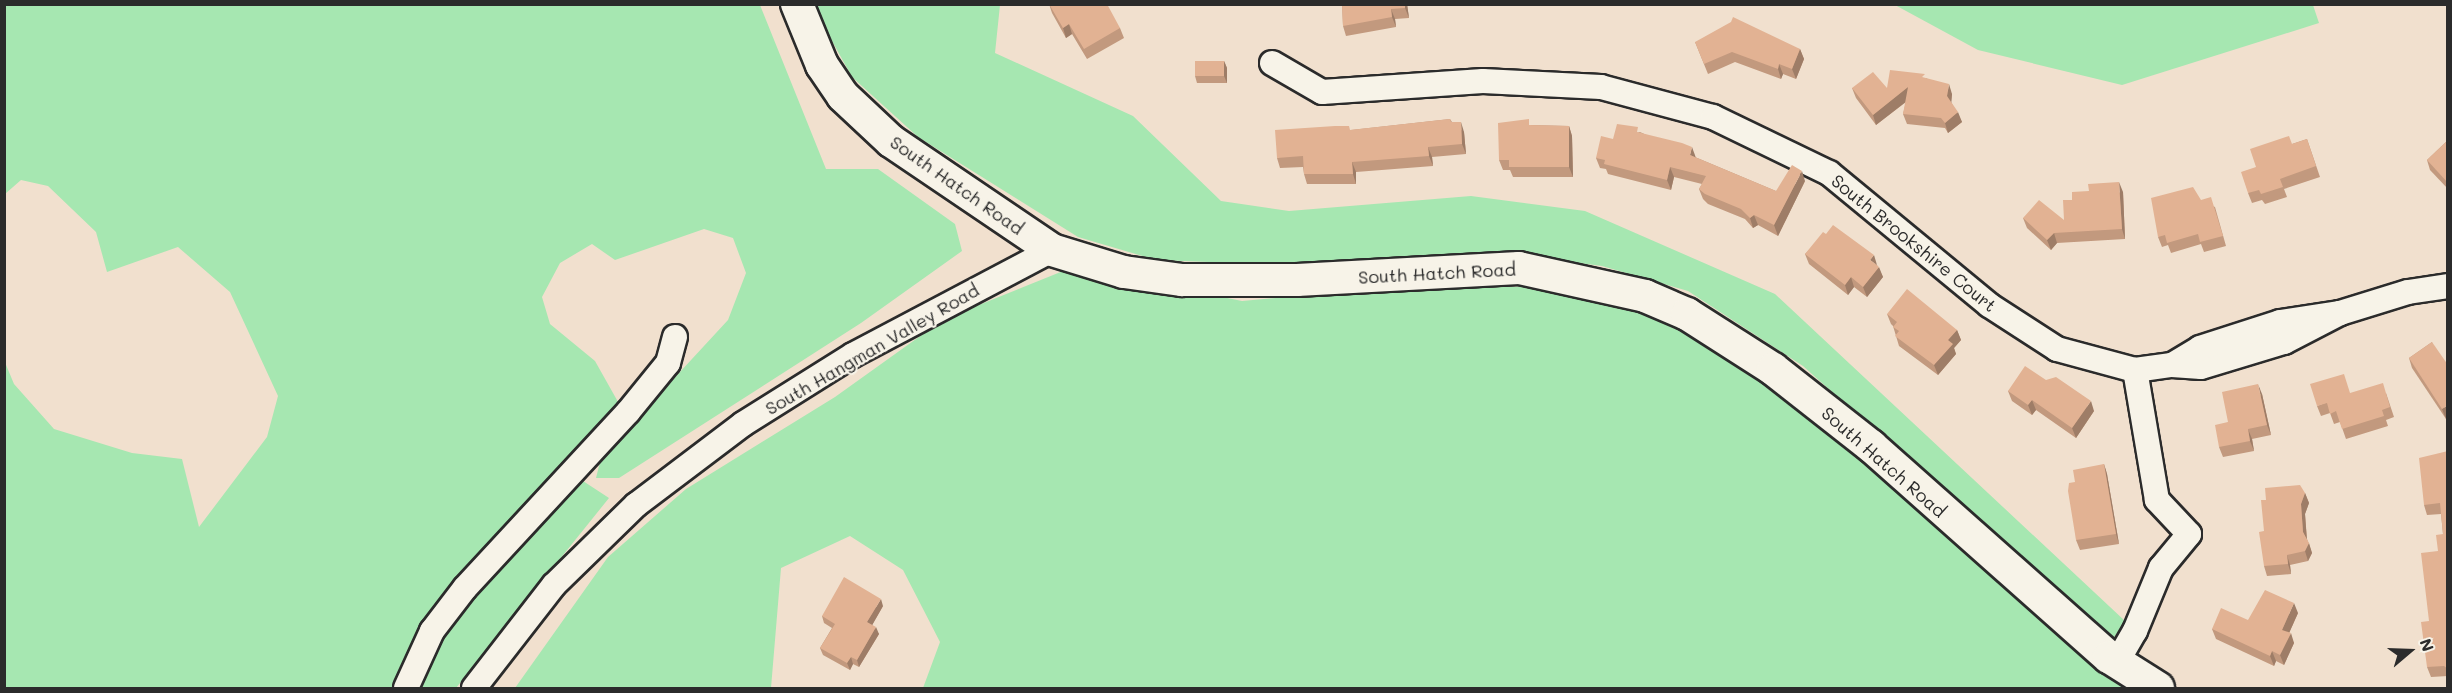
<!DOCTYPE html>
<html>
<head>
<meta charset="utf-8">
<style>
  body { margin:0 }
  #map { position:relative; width:2452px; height:693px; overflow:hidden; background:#f1e0ce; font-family:Mali,sans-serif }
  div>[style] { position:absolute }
  .green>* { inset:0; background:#a6e7b1 }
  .roads { filter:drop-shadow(2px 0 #2b2b2b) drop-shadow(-2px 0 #2b2b2b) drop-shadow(0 2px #2b2b2b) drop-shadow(0 -2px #2b2b2b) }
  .minor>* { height:24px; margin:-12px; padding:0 12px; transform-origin:12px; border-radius:12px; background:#f7f3e8 }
  .major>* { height:32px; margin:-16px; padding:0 16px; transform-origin:16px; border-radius:16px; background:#f7f3e8 }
  .wall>* { inset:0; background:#c2997e }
  .shaded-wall>* { inset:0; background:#9e7d67 }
  .building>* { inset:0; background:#e2b293; transform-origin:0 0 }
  span { translate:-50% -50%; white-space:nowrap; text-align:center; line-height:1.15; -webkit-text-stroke:4.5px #f7f3e8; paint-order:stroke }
  .street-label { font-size:18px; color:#2b2b2b }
  .frame { position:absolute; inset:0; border:6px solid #2b2b2b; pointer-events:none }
  .north { position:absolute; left:2380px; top:621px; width:60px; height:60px; -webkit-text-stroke:4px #f7f3e8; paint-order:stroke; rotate:71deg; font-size:16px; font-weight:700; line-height:24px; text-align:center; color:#2b2b2b }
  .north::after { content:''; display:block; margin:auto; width:21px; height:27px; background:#2b2b2b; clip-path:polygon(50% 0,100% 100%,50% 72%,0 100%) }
</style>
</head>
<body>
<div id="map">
  <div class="green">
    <i style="clip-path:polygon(evenodd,5px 5px,760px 5px,826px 169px,878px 169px,955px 224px,962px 251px,861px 323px,619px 478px,596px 478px,601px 458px,583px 481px,609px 498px,456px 688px,5px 688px,4px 360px,14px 384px,54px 429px,132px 453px,182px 459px,199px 527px,267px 437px,278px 396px,230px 292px,178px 247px,107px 272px,96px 232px,48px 186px,21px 180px,5px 194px,5px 5px,704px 229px,733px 238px,746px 273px,728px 320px,631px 425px,595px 361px,550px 324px,542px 297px,560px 263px,592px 244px,615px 260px,704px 229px)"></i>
    <i style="clip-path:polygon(812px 5px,1000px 5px,995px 53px,1133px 116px,1221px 201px,1289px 211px,1471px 196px,1585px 211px,1775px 294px,2125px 621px,2111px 642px,1803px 366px,1688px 291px,1602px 266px,1516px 255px,1261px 264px,1156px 260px,1078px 237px,918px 137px,852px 77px)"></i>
    <i style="clip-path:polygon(2313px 5px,2319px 23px,2122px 85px,1978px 50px,1895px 5px)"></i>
    <i style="clip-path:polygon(1073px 267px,1242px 301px,1366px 290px,1551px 286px,1632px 306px,1709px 340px,1809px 408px,2131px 688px,923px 688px,940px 642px,903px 570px,850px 536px,781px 568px,771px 688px,515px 688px,608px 557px,686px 489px,835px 397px,944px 319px)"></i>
  </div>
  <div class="roads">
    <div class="minor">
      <i style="left:1272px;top:63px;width:58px;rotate:30.1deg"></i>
      <i style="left:1322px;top:92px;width:161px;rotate:-3.9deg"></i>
      <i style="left:1483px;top:81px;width:118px;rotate:2.9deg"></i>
      <i style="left:1601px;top:87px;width:116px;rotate:15deg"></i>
      <i style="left:1713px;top:117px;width:129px;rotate:25.8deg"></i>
      <i style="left:1829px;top:173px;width:207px;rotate:39.5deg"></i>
      <i style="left:1989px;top:305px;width:81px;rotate:32.9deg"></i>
      <i style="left:2057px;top:349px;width:81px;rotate:15.1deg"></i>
      <i style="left:2135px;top:370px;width:37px;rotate:-8deg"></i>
      <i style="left:2172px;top:365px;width:29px;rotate:4deg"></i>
      <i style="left:2201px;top:367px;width:87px;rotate:-16.8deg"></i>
      <i style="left:2284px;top:342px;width:63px;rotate:-27.4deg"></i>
      <i style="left:2172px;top:365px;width:33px;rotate:-31deg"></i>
      <i style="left:2200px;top:348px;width:84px;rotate:-18deg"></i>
      <i style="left:2280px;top:322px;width:61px;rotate:-8.5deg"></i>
      <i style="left:2340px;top:313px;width:71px;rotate:-17.2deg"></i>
      <i style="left:2408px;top:292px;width:40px;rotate:-8.5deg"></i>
      <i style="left:2117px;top:662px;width:36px;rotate:-60deg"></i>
      <i style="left:2135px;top:631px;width:68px;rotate:-67.6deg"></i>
      <i style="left:2161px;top:568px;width:44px;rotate:-50.5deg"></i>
      <i style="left:2189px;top:534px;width:47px;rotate:-133.3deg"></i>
      <i style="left:2157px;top:500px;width:132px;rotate:-99.6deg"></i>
      <i style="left:406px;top:688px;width:63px;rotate:-65.5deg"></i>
      <i style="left:432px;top:631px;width:54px;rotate:-52.5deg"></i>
      <i style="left:465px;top:588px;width:240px;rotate:-47.2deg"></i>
      <i style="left:628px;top:412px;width:63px;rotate:-50.8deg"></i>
      <i style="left:668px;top:363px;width:27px;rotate:-75deg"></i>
      <i style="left:474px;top:688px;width:130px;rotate:-52.2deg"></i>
      <i style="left:554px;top:585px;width:115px;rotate:-44.3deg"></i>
      <i style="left:636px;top:505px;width:134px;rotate:-37.1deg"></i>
      <i style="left:743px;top:424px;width:130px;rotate:-32.1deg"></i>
      <i style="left:853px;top:355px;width:225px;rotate:-27.8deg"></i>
    </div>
    <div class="major">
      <i style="left:797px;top:4px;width:66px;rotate:67.7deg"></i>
      <i style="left:822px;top:65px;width:37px;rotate:56deg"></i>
      <i style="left:843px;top:96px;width:66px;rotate:43.2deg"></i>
      <i style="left:891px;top:141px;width:194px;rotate:34.1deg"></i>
      <i style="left:1052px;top:250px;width:75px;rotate:17deg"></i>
      <i style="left:1124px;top:272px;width:59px;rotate:7.9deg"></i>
      <i style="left:1182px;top:280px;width:115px"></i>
      <i style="left:1297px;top:280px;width:222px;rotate:-3.1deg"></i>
      <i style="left:1519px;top:268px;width:129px;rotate:12.5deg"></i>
      <i style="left:1645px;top:296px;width:46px;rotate:23.2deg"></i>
      <i style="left:1687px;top:314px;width:102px;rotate:32.6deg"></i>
      <i style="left:1773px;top:369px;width:125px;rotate:38.2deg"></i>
      <i style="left:1871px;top:446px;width:318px;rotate:41.6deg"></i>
      <i style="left:2109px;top:657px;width:58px;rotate:32.3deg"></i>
    </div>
  </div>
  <div class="wall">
    <i style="clip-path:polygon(1049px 4px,1120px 28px,1124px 38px,1087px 59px,1072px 34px,1066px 38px,1052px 13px)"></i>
    <i style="clip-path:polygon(1342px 4px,1407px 4px,1409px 18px,1395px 19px,1396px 27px,1346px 36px,1343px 26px)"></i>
    <i style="clip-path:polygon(1695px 42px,1800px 49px,1804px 59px,1796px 79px,1783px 74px,1781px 79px,1735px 62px,1708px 74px)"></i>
    <i style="clip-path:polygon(1224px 61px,1227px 68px,1227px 83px,1197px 83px,1195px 76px)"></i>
    <i style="clip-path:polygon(1926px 78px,1952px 94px,1951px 102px,1962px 122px,1948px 133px,1945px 128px,1907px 124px,1903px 114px,1906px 102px,1876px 125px,1856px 98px,1852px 88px,1887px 88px)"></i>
    <i style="clip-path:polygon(1450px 119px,1452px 122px,1464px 132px,1466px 154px,1432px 157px,1433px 166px,1356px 172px,1356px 184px,1307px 184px,1304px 174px,1303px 167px,1280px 168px,1277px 158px,1351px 130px)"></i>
    <i style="clip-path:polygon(1531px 125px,1569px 126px,1572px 136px,1573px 177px,1513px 177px,1510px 170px,1503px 170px,1499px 160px)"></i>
    <i style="clip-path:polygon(1640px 132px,1695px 157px,1776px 191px,1805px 181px,1778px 236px,1758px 225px,1753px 228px,1745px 219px,1708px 204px,1703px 199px,1699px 189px,1702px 184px,1674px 177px,1671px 190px,1608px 174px,1606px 169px,1600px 168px,1596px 158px,1613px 139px)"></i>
    <i style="clip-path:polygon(2307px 139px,2320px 177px,2284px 189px,2287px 197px,2265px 204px,2262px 200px,2252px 203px,2248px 193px,2292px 144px)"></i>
    <i style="clip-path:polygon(2448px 140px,2448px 189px,2430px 170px,2427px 160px)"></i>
    <i style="clip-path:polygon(2123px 192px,2125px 239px,2057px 243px,2051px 250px,2027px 228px,2023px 218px,2064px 220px,2072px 200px)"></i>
    <i style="clip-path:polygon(2201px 200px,2215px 207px,2226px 246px,2204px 252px,2201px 244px,2171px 253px,2168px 245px,2162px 247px,2158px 237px)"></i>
    <i style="clip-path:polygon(1826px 234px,1877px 265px,1883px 277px,1867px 297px,1854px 287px,1848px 295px,1809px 264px,1805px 254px)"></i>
    <i style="clip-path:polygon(1887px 314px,1957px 330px,1961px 340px,1954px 348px,1956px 354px,1938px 375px,1899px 346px,1893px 326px,1891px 324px)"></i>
    <i style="clip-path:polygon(2432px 342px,2446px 419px,2412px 368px,2409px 358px)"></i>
    <i style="clip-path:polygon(2046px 380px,2094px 411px,2076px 438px,2036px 410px,2032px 415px,2012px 401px,2008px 391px)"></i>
    <i style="clip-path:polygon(2351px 393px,2386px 393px,2394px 417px,2386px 420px,2388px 426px,2346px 439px,2340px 422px,2334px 424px,2330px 413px,2321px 416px,2317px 406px)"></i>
    <i style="clip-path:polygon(2262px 394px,2271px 435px,2252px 439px,2254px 451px,2223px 457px,2219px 447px,2228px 422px)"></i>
    <i style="clip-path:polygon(2448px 451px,2448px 676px,2431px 677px,2427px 667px,2429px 621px,2438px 551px,2443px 534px,2441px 514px,2427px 515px,2424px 505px)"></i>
    <i style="clip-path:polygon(2104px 464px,2107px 474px,2119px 544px,2080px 550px,2076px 540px,2075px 482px)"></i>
    <i style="clip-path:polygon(2305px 493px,2309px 503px,2305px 514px,2307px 539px,2312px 553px,2308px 561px,2290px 565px,2291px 574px,2267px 576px,2264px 566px,2264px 531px,2266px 500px)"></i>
    <i style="clip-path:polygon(883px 606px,872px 625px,879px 634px,859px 667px,853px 664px,850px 670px,823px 655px,820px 648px,832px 628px,824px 623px,822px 616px)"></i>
    <i style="clip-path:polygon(2298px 613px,2289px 633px,2294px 643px,2284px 665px,2276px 661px,2274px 666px,2216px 639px,2212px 629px,2248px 620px)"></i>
  </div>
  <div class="shaded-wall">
    <i style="clip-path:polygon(1405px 4px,1407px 4px,1409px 18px,1405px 8px)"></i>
    <i style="clip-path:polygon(1391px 9px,1395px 19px,1396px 27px,1392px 17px)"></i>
    <i style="clip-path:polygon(1069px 24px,1072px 34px,1066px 38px,1063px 28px)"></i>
    <i style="clip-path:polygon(1800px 49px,1804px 59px,1796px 79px,1792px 69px)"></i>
    <i style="clip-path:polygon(1224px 61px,1227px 68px,1227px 83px,1224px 76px)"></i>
    <i style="clip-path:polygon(1779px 64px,1783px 74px,1781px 79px,1778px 69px)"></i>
    <i style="clip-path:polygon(1949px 84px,1952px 94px,1951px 106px,1947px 96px)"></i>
    <i style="clip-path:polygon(1908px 87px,1912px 97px,1876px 125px,1873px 115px)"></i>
    <i style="clip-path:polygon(1958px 112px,1962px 122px,1948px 133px,1945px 123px)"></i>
    <i style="clip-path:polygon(1461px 122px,1464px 132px,1466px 154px,1462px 144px)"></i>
    <i style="clip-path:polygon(1569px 126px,1572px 136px,1573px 177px,1569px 167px)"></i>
    <i style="clip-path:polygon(1428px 147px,1432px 157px,1433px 166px,1429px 156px)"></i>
    <i style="clip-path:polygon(1692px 147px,1696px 158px,1690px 155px)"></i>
    <i style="clip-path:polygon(1352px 162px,1356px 172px,1356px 184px,1353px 174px)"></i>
    <i style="clip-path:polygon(1670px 167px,1674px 177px,1671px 190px,1667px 180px)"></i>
    <i style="clip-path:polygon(1802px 171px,1805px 181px,1778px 236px,1774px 225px)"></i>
    <i style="clip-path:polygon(2119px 182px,2123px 192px,2125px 239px,2122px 229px)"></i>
    <i style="clip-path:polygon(1754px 215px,1758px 225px,1753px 228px,1750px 218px)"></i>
    <i style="clip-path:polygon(2054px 233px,2057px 243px,2051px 250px,2047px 240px)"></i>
    <i style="clip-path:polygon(1874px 255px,1877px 265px,1870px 260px)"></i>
    <i style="clip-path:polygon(1879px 267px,1883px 277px,1867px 297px,1863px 287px)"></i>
    <i style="clip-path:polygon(1851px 277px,1854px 287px,1848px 295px,1845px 285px)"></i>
    <i style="clip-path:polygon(1957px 330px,1961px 340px,1954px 348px,1956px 354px,1938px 375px,1934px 365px,1948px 340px)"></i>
    <i style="clip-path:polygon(2258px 384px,2262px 394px,2271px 435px,2267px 425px)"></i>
    <i style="clip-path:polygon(2032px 400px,2036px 410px,2032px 415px,2028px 405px)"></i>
    <i style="clip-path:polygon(2091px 401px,2094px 411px,2076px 438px,2072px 428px)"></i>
    <i style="clip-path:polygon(2448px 405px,2448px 418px,2446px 419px,2442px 409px)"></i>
    <i style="clip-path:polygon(2248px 429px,2252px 439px,2254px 451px,2250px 441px)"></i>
    <i style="clip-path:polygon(2104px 464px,2107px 474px,2119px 544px,2116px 534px)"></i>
    <i style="clip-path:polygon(2305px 493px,2309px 503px,2305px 514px,2307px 542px,2303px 532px,2301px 504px)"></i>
    <i style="clip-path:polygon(2309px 543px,2312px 553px,2308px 561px,2305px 551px)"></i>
    <i style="clip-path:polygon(2287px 555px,2290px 565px,2291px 574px,2288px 564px)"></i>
    <i style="clip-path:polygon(881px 599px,883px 606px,870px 629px,867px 622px)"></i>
    <i style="clip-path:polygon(2294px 603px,2298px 613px,2286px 640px,2282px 630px)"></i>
    <i style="clip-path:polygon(876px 627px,879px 634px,859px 667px,857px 660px)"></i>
    <i style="clip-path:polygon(2291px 633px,2294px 643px,2284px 665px,2280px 655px)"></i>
    <i style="clip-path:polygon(2272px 651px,2276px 661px,2274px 666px,2270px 656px)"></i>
    <i style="clip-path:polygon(851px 657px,853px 664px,850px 670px,847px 663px)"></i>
  </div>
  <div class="building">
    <i style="clip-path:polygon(1049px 4px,1107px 4px,1120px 28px,1084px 49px,1069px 24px,1063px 28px)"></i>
    <i style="clip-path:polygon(1342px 4px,1405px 4px,1405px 8px,1391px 9px,1392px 17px,1343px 26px)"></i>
    <i style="clip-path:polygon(1733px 17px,1800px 49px,1792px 69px,1779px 64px,1778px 69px,1732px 52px,1704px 64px,1695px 42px,1731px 22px)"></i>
    <i style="left:1195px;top:61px;width:29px;height:15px"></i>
    <i style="clip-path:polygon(1890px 70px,1925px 74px,1922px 77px,1949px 84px,1947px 96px,1958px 112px,1945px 123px,1941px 118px,1903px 114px,1908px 87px,1873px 115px,1852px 88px,1873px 72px,1887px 88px)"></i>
    <i style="clip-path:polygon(1450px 119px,1451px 122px,1461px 122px,1462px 144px,1428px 147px,1429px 156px,1352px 162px,1353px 174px,1304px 174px,1303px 156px,1277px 158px,1275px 130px,1335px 126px,1349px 126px,1350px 130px)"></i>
    <i style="clip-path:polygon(1529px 119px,1529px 125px,1569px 126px,1569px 167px,1509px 167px,1509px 160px,1499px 160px,1498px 123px)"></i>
    <i style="clip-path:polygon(1617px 124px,1638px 127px,1637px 132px,1682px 143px,1692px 147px,1690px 155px,1776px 191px,1792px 165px,1802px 171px,1774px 225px,1754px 215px,1750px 218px,1741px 209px,1705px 194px,1699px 189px,1706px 176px,1670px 167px,1667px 180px,1604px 164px,1605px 160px,1596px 158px,1601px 136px,1613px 139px)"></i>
    <i style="clip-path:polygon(2289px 136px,2292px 144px,2307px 139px,2316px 166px,2280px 179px,2283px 187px,2261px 194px,2259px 190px,2248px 193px,2241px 172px,2256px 167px,2250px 149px)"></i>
    <i style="clip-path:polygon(2448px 140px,2448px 183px,2427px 160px)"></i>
    <i style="clip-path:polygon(2119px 182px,2122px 229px,2054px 233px,2047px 240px,2023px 218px,2039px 200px,2064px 220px,2063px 200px,2072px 200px,2072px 192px,2089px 191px,2088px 184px)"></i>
    <i style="clip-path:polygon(2193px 187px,2201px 200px,2211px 197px,2223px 236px,2200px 242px,2198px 234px,2167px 243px,2165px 235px,2158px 237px,2151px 198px)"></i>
    <i style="clip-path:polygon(1833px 225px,1874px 255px,1870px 260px,1879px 267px,1863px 287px,1851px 277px,1845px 285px,1805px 254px,1823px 232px,1826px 234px)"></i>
    <i style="clip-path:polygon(1907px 289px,1957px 330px,1948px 340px,1953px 344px,1934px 365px,1895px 336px,1899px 331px,1893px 327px,1897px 322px,1887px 314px)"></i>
    <i style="clip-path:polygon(2432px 342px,2448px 365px,2448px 405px,2442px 409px,2409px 358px)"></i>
    <i style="clip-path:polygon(2025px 366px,2046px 380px,2056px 377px,2091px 401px,2072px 428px,2032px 400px,2028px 405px,2008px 391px)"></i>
    <i style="clip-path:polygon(2344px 374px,2350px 393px,2383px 383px,2390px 407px,2382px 410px,2384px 416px,2342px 429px,2336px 411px,2330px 414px,2327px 403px,2317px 406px,2310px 384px)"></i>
    <i style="clip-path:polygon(2258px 384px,2267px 425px,2248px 429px,2250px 441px,2219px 447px,2215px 425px,2228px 422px,2222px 392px)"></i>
    <i style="clip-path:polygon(2448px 451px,2448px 669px,2444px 666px,2427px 667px,2421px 622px,2429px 621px,2421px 553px,2438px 551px,2436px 535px,2443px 534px,2440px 503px,2424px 505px,2419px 458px)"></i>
    <i style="clip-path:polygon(2104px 464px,2116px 534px,2076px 540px,2068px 491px,2069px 483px,2075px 482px,2073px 470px)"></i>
    <i style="clip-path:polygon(2300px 485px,2305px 493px,2301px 504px,2303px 532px,2309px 543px,2305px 551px,2287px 555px,2288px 564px,2264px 566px,2259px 532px,2264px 531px,2261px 500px,2266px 500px,2265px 488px)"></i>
    <i style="clip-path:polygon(844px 577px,881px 599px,867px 622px,876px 627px,857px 660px,851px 657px,847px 663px,820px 648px,835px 624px,822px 616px)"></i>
    <i style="clip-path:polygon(2265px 590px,2294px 603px,2282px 630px,2291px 633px,2280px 655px,2272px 651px,2270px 656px,2212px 629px,2221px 608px,2248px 620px)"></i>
  </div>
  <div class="street-label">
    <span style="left:957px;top:185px;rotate:35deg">South Hatch Road</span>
    <span style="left:1914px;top:243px;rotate:39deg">South Brookshire Court</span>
    <span style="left:1437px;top:273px;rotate:-3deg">South Hatch Road</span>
    <span style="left:872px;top:349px;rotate:-30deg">South Hangman Valley Road</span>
    <span style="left:1884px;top:462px;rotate:41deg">South Hatch Road</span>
  </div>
  <div class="frame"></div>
  <div class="north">N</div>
</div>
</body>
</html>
